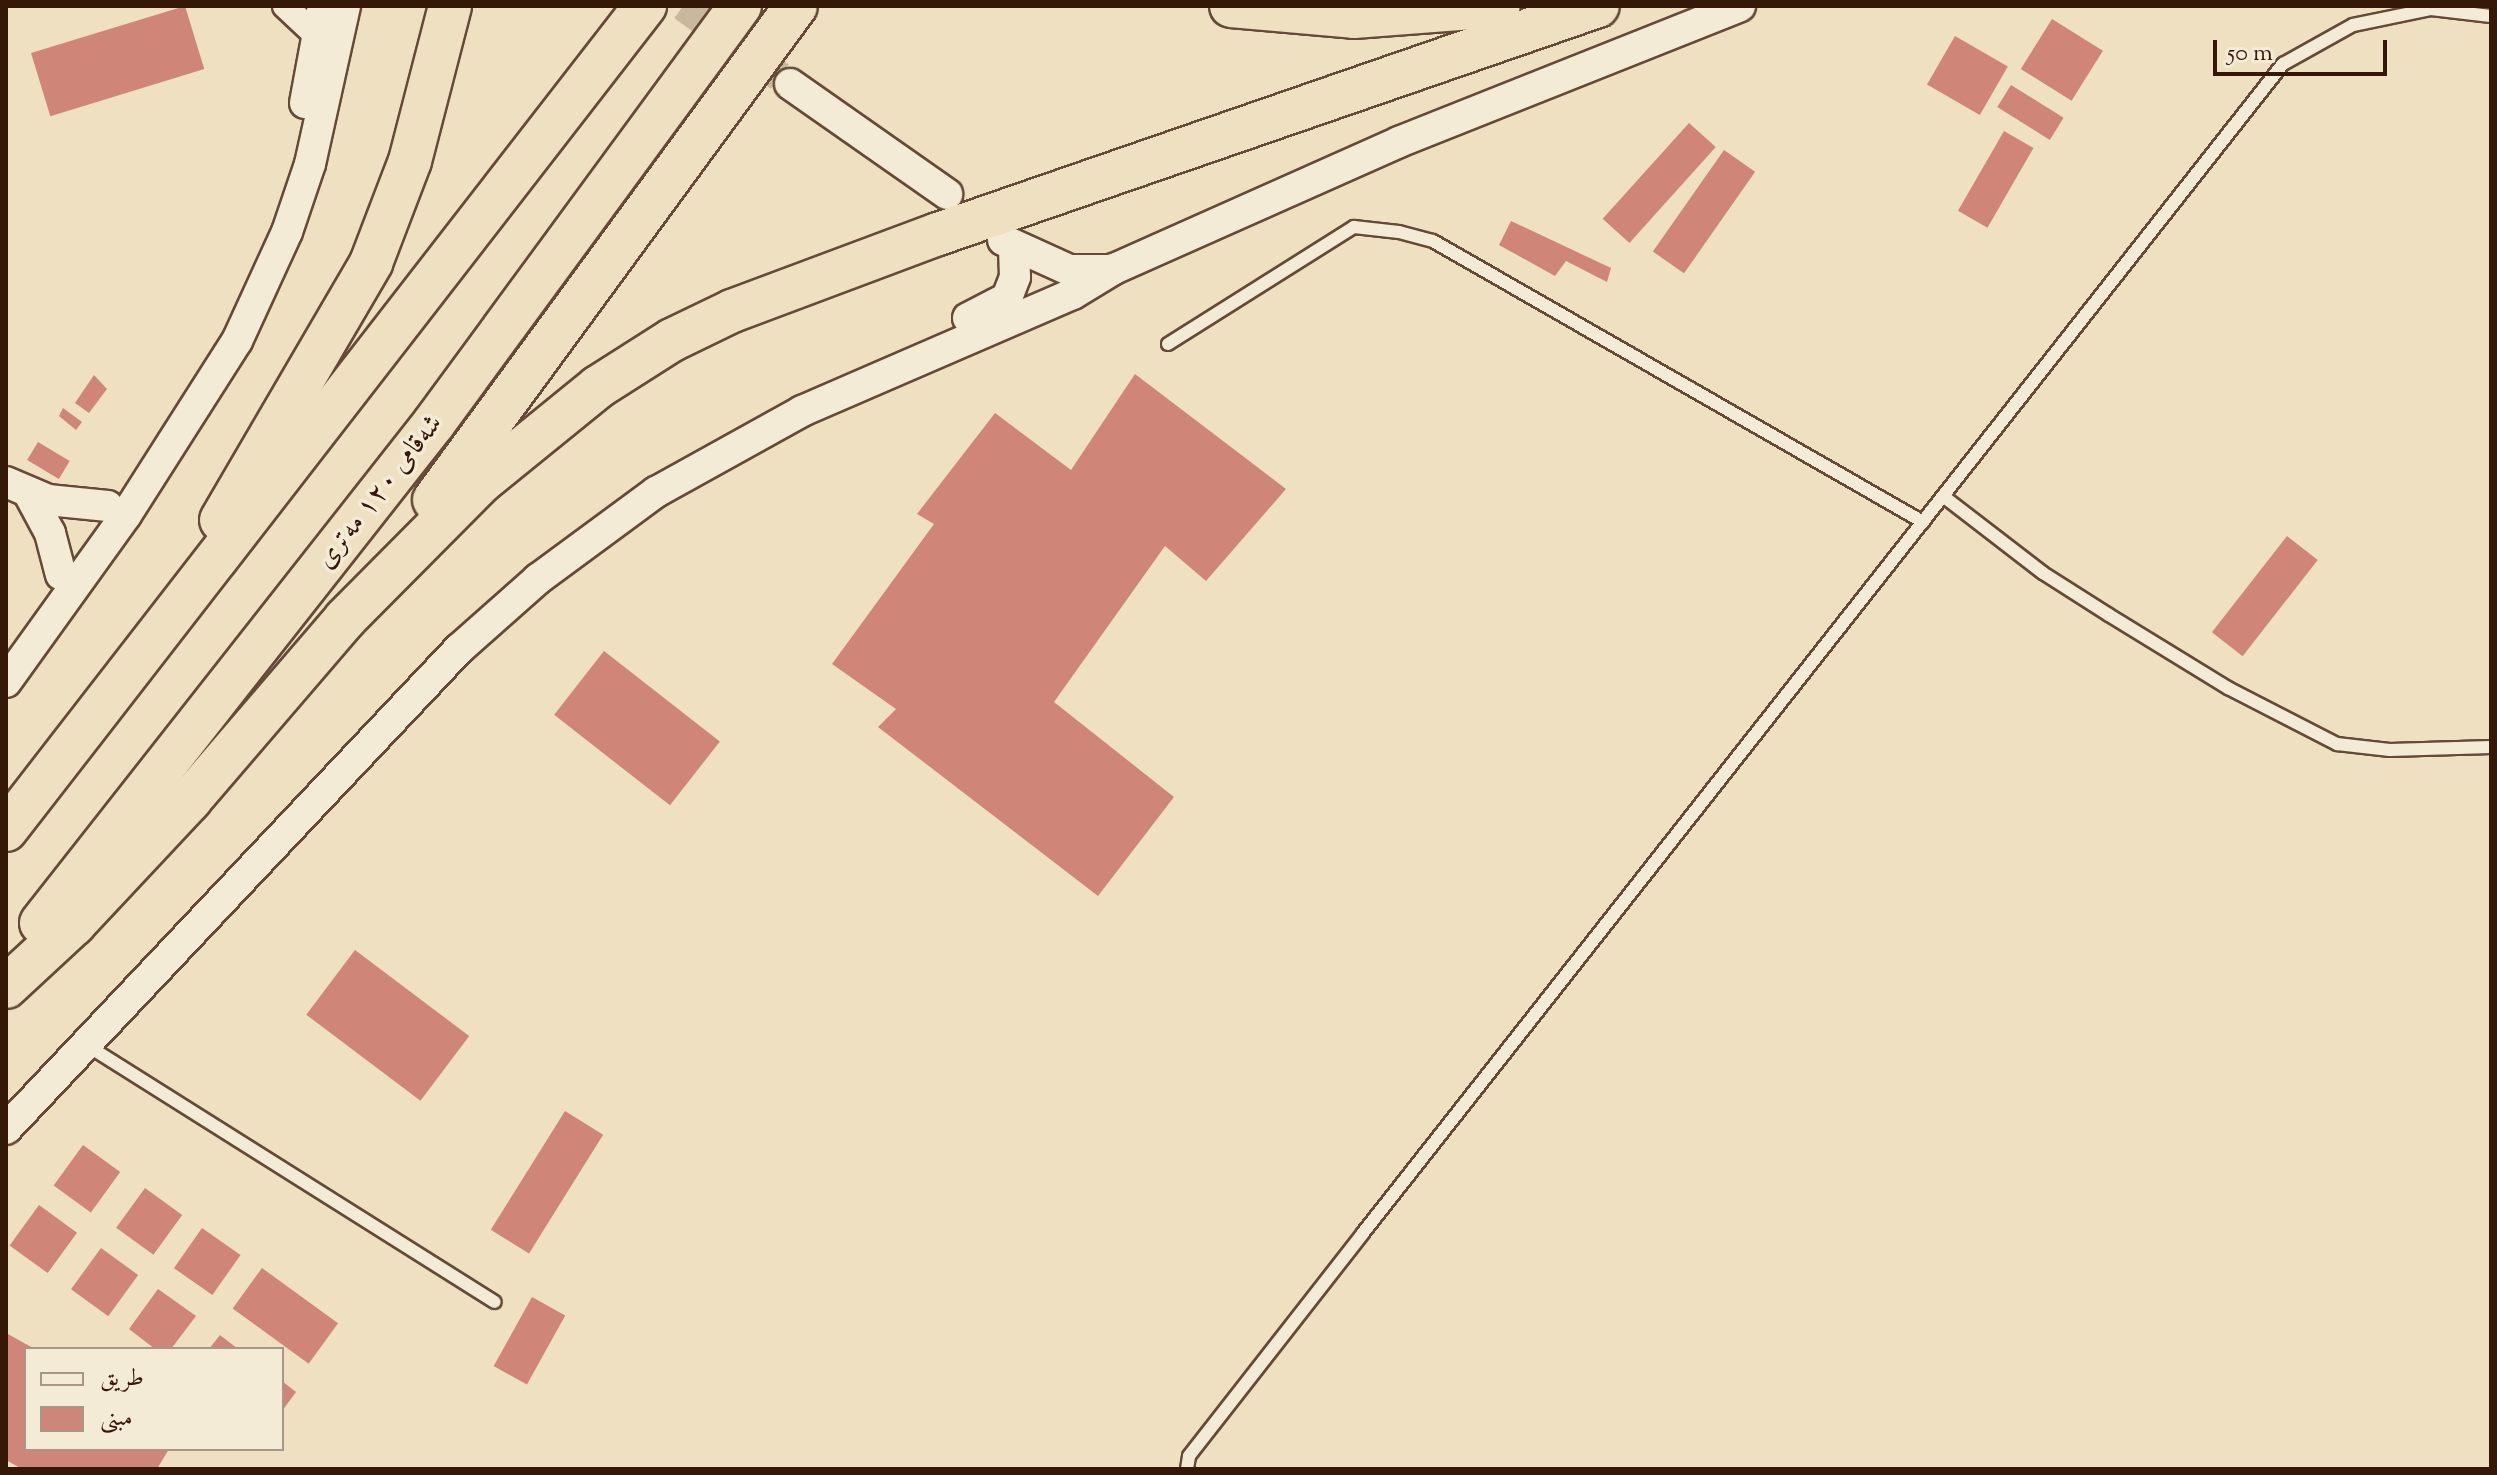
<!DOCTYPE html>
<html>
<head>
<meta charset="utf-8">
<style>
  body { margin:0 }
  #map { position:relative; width:2497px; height:1475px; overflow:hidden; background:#eee0c1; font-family:"Sorts Mill Goudy",Amiri,serif }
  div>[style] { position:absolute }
  .building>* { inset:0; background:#cf8679; transform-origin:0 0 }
  .tertiary-tunnel>* { height:30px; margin-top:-15px; transform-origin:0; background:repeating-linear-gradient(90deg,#c9b89c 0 30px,transparent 0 45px) }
  .roads { filter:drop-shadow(2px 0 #644a37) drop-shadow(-2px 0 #644a37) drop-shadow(0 2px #644a37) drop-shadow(0 -2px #644a37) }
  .service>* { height:12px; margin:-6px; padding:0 6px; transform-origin:6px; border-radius:6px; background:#f4ebd7 }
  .minor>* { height:24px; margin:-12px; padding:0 12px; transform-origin:12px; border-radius:12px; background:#f4ebd7 }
  .tertiary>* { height:30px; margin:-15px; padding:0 15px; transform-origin:15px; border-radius:15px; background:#f4ebd7 }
  .motorway>* { height:42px; margin:-21px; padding:0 21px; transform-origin:21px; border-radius:21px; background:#eee0c1 }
  span { translate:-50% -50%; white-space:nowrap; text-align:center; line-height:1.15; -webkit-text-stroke:7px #f4ebd7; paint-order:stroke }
  .street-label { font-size:28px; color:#361809 }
  .frame { position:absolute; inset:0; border:8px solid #361809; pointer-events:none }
  .legend { position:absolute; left:24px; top:1347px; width:260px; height:104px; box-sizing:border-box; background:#f4ebd7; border:2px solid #a89785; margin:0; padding:10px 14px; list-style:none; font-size:24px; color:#361809 }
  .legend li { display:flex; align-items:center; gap:16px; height:40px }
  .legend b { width:40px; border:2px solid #a89785 }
  .scale { position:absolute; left:2213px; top:40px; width:174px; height:36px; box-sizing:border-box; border:4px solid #361809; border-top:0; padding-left:10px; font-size:24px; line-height:28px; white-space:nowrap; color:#361809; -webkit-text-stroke:6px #f4ebd7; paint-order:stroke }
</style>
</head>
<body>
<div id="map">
  <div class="building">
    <i style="left:185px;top:6px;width:66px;height:161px;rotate:73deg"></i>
    <i style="left:2052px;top:19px;width:60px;height:59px;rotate:32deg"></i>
    <i style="left:1955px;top:36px;width:61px;height:56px;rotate:30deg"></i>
    <i style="left:2011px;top:85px;width:62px;height:26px;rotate:32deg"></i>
    <i style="left:1689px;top:123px;width:36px;height:129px;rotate:42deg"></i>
    <i style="left:2004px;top:131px;width:34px;height:92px;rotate:30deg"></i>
    <i style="left:1724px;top:150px;width:38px;height:124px;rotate:35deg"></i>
    <i style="clip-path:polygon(1511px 221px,1611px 268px,1607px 282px,1566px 261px,1555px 276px,1499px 245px)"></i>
    <i style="clip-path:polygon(1135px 374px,1286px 489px,1206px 581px,1165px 546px,1054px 702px,1174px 797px,1098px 896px,878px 727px,896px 709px,832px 664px,934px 524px,917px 514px,995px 413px,1071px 470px)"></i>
    <i style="clip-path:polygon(94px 375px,107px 389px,89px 413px,75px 403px)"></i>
    <i style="clip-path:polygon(63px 408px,82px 422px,76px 430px,59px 416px)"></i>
    <i style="left:38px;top:442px;width:37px;height:21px;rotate:31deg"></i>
    <i style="left:2287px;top:536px;width:39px;height:122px;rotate:38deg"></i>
    <i style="left:604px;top:651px;width:147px;height:81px;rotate:38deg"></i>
    <i style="left:355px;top:950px;width:143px;height:81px;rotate:37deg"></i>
    <i style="left:565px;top:1111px;width:45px;height:140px;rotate:32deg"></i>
    <i style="left:83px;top:1145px;width:46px;height:50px;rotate:36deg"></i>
    <i style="left:145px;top:1188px;width:46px;height:49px;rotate:36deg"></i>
    <i style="left:39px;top:1205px;width:47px;height:50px;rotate:36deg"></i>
    <i style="left:202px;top:1228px;width:47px;height:49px;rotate:35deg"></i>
    <i style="left:101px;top:1248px;width:46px;height:51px;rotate:36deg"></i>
    <i style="left:262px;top:1268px;width:94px;height:50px;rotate:36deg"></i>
    <i style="clip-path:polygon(158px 1289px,196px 1316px,171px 1349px,155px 1349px,129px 1329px)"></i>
    <i style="left:532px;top:1297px;width:38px;height:79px;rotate:29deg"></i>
    <i style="clip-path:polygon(6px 1333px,35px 1349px,26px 1349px,26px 1449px,169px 1449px,157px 1469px,22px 1469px,6px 1460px)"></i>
    <i style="clip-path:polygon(220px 1335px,238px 1349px,209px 1349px)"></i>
    <i style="clip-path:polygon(282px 1381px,296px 1392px,282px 1411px)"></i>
  </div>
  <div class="tertiary-tunnel">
    <i style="left:683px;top:6px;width:132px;rotate:36.1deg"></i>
  </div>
  <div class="roads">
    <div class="service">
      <i style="left:1168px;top:344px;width:220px;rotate:-32.2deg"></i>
      <i style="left:1354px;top:227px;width:45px;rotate:6.3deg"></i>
      <i style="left:1399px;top:232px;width:35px;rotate:15deg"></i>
      <i style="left:1433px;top:241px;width:565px;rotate:29.83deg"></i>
      <i style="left:1943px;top:496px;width:126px;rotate:37.6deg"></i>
      <i style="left:2043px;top:573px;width:78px;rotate:32.5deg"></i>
      <i style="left:2109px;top:615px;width:140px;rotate:31.5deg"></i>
      <i style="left:2228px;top:688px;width:123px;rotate:27.2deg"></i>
      <i style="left:2337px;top:744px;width:53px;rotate:6.5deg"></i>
      <i style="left:2390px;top:750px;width:101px;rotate:-1.7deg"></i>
      <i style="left:85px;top:1044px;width:484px;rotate:32.2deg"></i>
      <i style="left:1187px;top:1469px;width:13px;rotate:-81deg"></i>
      <i style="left:1189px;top:1456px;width:283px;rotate:-52deg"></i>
      <i style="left:1363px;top:1233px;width:1488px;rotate:-51.8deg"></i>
      <i style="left:2283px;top:64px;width:80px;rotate:-29.1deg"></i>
      <i style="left:2353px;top:25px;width:80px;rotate:-11.6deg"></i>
      <i style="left:2431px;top:9px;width:60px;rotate:6.7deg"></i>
    </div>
    <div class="minor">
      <i style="left:285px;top:6px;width:45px;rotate:43.2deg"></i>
    </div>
    <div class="tertiary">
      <i style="left:790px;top:84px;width:192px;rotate:35deg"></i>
      <i style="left:305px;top:103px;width:99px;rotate:-79.5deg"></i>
      <i style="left:1003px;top:240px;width:72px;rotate:24.4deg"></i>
      <i style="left:1069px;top:270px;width:43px"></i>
      <i style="left:968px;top:318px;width:44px;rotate:-27.1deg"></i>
      <i style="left:1007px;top:298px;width:22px;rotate:-69deg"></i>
      <i style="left:1015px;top:277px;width:29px;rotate:-92deg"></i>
      <i style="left:6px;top:482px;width:46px;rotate:23.2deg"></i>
      <i style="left:48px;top:500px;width:60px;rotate:5.7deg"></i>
      <i style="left:29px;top:494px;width:44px;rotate:61.7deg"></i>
      <i style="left:50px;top:533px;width:43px;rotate:75.3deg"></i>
      <i style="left:6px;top:682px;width:206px;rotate:-54.3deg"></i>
      <i style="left:126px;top:515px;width:206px;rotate:-57.5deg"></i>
      <i style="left:237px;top:341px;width:120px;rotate:-65.4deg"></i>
      <i style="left:287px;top:232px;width:72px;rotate:-71.3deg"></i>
      <i style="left:310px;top:164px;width:162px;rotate:-77.5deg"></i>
      <i style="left:6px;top:1129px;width:660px;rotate:-46.66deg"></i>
      <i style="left:459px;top:649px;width:106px;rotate:-41.5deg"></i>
      <i style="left:538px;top:579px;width:147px;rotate:-36.4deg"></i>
      <i style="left:656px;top:492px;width:167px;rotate:-29deg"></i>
      <i style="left:802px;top:411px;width:295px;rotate:-23.4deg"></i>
      <i style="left:1073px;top:294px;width:48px;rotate:-31.4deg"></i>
      <i style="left:1114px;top:269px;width:312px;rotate:-24deg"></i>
      <i style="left:1399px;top:142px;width:367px;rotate:-21.7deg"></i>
    </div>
    <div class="motorway">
      <i style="left:1231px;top:6px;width:123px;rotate:5.1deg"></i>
      <i style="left:1354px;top:17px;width:145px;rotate:-4.3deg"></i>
      <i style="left:434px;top:500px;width:612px;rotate:-53.77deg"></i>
      <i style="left:221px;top:520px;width:298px;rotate:-59.7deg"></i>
      <i style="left:371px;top:263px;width:109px;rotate:-69.1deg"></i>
      <i style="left:410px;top:161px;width:160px;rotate:-75.5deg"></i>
      <i style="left:6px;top:830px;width:1043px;rotate:-52.21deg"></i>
      <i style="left:41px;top:923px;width:636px;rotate:-51.83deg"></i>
      <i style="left:434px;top:423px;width:517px;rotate:-53.73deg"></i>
      <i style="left:6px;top:987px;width:93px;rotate:-42.8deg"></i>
      <i style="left:74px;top:924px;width:170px;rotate:-46.9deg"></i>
      <i style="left:190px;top:800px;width:238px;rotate:-49.4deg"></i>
      <i style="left:345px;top:619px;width:192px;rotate:-45.2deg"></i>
      <i style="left:480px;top:483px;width:152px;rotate:-39.1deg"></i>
      <i style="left:598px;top:387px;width:88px;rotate:-32.4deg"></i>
      <i style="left:672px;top:340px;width:67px;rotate:-25.8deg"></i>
      <i style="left:732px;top:311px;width:220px;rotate:-20.5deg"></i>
      <i style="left:938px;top:234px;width:698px;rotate:-19.06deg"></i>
    </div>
  </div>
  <div class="street-label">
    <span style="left:380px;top:492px;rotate:-52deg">شەقامی ١٢٠ مەتری</span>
  </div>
  <div class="frame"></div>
  <ul class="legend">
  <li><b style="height:10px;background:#f4ebd7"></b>طريق</li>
  <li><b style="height:22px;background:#cf8679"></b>مبنى</li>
  </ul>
  <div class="scale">50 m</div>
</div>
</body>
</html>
